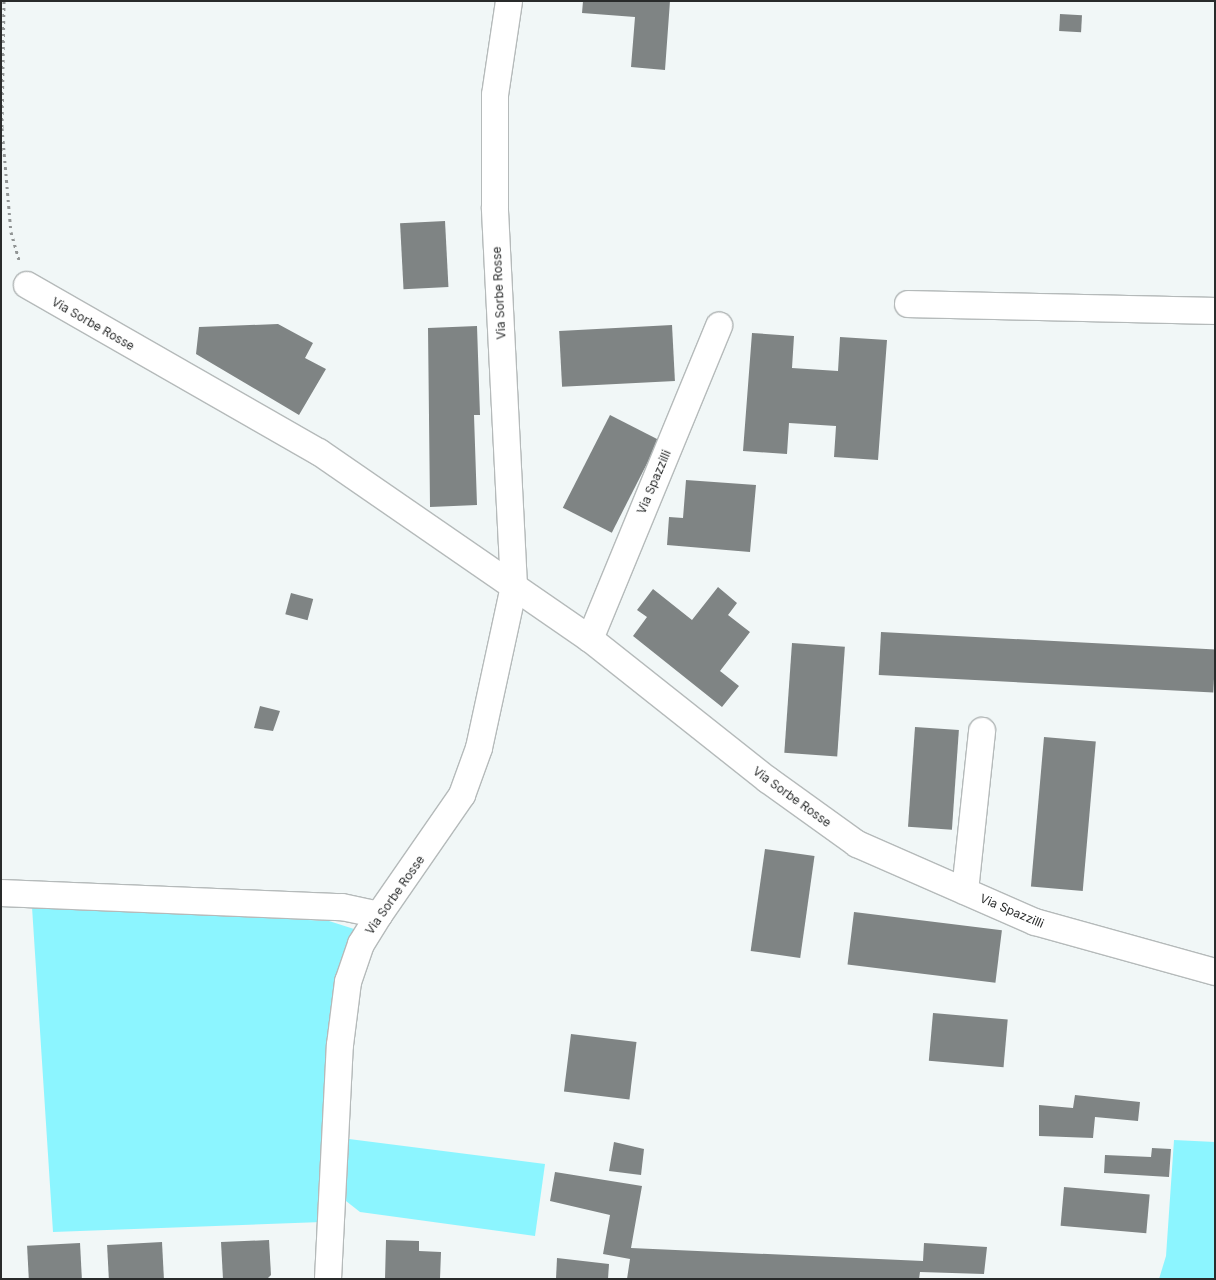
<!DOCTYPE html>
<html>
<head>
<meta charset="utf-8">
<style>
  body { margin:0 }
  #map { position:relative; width:1216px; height:1280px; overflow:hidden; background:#f1f7f7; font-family:Inter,sans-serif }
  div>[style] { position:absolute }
  .green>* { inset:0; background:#8cf5ff }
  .building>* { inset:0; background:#7f8484; transform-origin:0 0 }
  .path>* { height:3px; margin-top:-1.5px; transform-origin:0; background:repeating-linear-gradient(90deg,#919595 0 2.5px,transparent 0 6.5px) }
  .roads { filter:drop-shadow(1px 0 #b5baba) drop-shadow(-1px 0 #b5baba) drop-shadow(0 1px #b5baba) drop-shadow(0 -1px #b5baba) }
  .minor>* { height:26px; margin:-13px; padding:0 13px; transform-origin:13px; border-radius:13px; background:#fff }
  span { translate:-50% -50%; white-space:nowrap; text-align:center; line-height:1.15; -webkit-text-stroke:5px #fff; paint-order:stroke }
  .street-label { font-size:12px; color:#292b2b }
  .frame { position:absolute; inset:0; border:2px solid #292b2b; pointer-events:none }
</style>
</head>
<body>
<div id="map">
  <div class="green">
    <i style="clip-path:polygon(32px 907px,329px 921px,354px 929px,336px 989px,322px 1222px,53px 1232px)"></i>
    <i style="clip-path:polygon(349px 1139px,545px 1164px,535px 1236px,360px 1212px,346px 1201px)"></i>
    <i style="clip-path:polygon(1174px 1140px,1215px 1142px,1215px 1279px,1159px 1279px,1166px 1256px)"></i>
  </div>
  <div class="building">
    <i style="clip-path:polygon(583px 1px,670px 1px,665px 70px,631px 67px,635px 17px,582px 13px)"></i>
    <i style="left:1060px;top:14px;width:22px;height:17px;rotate:3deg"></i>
    <i style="left:445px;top:221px;width:66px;height:45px;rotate:87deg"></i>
    <i style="clip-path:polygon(278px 324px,313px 343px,305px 358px,326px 369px,299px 415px,196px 354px,199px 327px)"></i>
    <i style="left:672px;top:325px;width:56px;height:113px;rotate:87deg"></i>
    <i style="clip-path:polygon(477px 326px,480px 415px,474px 415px,477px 505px,430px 507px,428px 328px)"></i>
    <i style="clip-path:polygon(752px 333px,794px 336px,792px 368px,838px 371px,840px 337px,887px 340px,878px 460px,834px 457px,836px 426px,789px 423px,787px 454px,743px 451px)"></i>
    <i style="left:610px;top:415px;width:55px;height:104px;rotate:27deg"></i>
    <i style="clip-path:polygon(686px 480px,756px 485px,750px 552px,667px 545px,669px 517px,683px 518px)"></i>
    <i style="clip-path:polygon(718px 587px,737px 603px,728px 615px,750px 632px,720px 671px,739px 686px,722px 707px,633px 636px,647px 617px,637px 610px,653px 589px,692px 620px)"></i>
    <i style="left:291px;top:593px;width:23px;height:22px;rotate:15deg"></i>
    <i style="left:881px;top:632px;width:335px;height:43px;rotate:3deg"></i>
    <i style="left:792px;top:643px;width:53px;height:110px;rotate:4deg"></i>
    <i style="clip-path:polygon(260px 706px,280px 711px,273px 731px,254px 728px)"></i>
    <i style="left:915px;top:727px;width:44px;height:100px;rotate:4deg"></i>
    <i style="left:1044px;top:737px;width:52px;height:150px;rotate:5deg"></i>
    <i style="left:765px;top:849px;width:50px;height:103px;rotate:8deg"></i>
    <i style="left:854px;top:912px;width:149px;height:53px;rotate:7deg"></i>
    <i style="left:933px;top:1013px;width:75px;height:48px;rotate:5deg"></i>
    <i style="left:571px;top:1034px;width:66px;height:58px;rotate:7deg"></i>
    <i style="clip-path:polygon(1075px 1095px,1140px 1102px,1138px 1121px,1095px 1117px,1093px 1138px,1039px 1136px,1039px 1105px,1073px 1108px)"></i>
    <i style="clip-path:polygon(614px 1142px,644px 1149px,641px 1175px,609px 1171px)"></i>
    <i style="clip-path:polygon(1152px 1148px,1171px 1149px,1169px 1177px,1104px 1173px,1105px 1155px,1151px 1157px)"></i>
    <i style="clip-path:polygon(555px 1172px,642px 1186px,631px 1248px,923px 1261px,924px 1243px,987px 1247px,984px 1274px,920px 1272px,919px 1279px,627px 1279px,630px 1259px,603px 1254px,610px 1215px,550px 1201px)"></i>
    <i style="left:1064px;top:1187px;width:86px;height:39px;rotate:5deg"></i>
    <i style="clip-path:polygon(269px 1240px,271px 1275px,267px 1279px,223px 1279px,221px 1242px)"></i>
    <i style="clip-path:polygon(386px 1240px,419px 1241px,419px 1251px,441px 1252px,440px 1279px,385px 1279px)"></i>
    <i style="left:162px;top:1242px;width:37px;height:55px;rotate:87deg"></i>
    <i style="left:80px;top:1243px;width:36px;height:53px;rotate:87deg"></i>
    <i style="clip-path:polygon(557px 1258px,609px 1264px,608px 1279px,556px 1279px)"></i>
  </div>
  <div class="path">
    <i style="left:4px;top:1px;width:127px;rotate:90.9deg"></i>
    <i style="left:2px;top:128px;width:104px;rotate:85.1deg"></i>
    <i style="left:11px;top:232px;width:29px;rotate:74deg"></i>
  </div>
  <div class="roads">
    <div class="minor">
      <i style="left:27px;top:285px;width:336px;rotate:29.8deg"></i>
      <i style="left:319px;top:452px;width:329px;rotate:34.6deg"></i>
      <i style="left:590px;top:639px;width:227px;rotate:38.4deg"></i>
      <i style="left:768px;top:780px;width:110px;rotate:35.7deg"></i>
      <i style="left:857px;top:844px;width:194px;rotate:23.7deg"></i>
      <i style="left:1035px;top:922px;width:187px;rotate:15.5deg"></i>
      <i style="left:908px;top:304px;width:307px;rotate:1.3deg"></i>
      <i style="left:590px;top:639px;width:339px;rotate:-67.6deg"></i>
      <i style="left:965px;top:891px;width:161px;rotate:-83.9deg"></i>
      <i style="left:1px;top:893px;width:341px;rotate:2.4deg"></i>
      <i style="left:342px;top:907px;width:38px;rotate:12deg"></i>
      <i style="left:328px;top:1279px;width:234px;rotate:-87.1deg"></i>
      <i style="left:340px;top:1045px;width:64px;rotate:-82.8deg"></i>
      <i style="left:348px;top:982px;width:40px;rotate:-71.1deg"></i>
      <i style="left:361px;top:944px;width:34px;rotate:-58deg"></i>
      <i style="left:379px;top:915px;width:146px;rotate:-55.3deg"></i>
      <i style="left:462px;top:795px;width:50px;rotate:-70.1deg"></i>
      <i style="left:479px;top:748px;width:166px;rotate:-77.8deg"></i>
      <i style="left:514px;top:586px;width:379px;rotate:-92.9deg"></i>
      <i style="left:495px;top:207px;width:112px;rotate:-90deg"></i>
      <i style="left:495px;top:95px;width:95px;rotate:-81.5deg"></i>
    </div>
  </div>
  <div class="street-label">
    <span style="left:499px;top:293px;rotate:-93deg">Via Sorbe Rosse</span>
    <span style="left:93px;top:324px;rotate:30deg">Via Sorbe Rosse</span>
    <span style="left:654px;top:482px;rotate:-67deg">Via Spazzilli</span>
    <span style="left:792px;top:797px;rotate:36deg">Via Sorbe Rosse</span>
    <span style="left:395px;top:895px;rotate:-55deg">Via Sorbe Rosse</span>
    <span style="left:1012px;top:911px;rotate:23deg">Via Spazzilli</span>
  </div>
  <div class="frame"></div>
</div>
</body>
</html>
